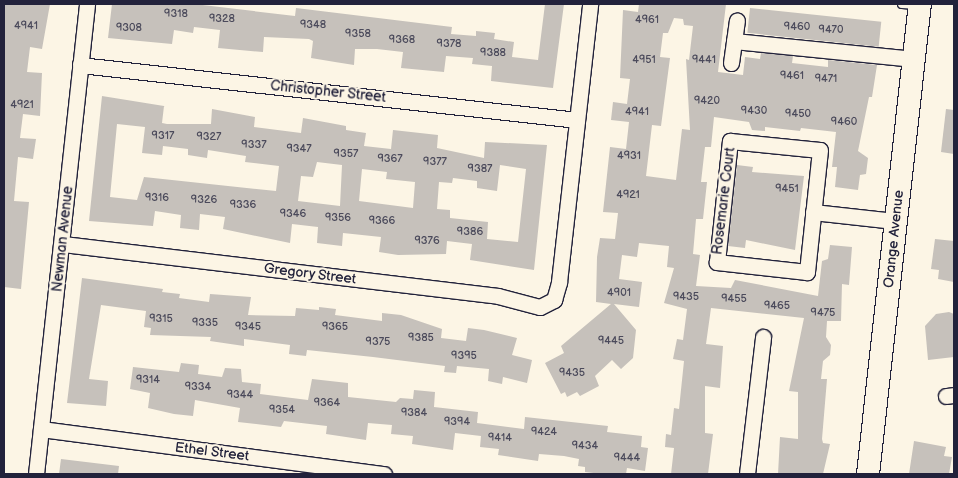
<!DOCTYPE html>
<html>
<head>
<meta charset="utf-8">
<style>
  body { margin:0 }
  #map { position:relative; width:958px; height:478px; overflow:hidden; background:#fcf5e5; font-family:"Balsamiq Sans",sans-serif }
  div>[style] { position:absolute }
  .building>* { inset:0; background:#c6c1bb; transform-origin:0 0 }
  .roads { filter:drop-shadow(1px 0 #22223b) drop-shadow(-1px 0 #22223b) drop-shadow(0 1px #22223b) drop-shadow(0 -1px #22223b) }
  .service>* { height:8px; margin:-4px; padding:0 4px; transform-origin:4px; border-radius:4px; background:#fcf5e5 }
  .minor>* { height:15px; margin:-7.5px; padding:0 7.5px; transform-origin:7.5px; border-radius:7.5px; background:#fcf5e5 }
  .secondary>* { height:22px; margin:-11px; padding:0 11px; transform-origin:11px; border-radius:11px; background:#fcf5e5 }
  span { translate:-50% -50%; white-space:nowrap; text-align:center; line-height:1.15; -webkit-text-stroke:4px #fcf5e5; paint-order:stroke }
  .number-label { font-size:11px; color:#4b4a5b }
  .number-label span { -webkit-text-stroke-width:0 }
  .street-label { font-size:14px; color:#22223b }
  .frame { position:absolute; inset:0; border:5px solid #22223b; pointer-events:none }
</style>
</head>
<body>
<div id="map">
  <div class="building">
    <i style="clip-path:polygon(4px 4px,50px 4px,42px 49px,30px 47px,27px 72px,42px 73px,40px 116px,23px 114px,20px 138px,36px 139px,33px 159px,18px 157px,14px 201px,29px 202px,21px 289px,4px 287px)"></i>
    <i style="clip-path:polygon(112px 4px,194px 4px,295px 16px,296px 8px,452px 27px,451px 34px,476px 36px,476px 31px,495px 33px,494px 39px,514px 42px,512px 57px,538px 60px,545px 4px,564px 4px,553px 88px,491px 81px,492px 66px,472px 64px,473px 58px,446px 56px,444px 72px,401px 68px,403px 52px,377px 49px,355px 49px,354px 65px,335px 62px,311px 58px,313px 41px,309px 39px,264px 37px,263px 52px,218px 48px,220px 30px,194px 27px,193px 33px,174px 30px,172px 44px,108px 38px)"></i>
    <i style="clip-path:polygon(evenodd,639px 4px,726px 4px,718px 72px,743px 75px,745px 57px,760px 59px,761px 53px,793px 56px,792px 63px,828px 67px,828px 60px,877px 65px,872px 97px,869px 97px,858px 151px,868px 158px,866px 174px,860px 175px,858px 190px,835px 187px,837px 167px,832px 167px,836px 132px,801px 128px,800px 131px,765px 127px,765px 131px,752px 130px,749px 122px,714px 117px,711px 147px,705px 147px,701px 182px,707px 182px,703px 219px,696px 219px,693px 254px,700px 255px,696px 286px,731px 288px,735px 280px,818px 296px,822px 261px,828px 259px,830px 245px,852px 247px,849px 285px,842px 284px,841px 321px,827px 321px,826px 337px,831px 345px,830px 355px,823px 361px,821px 379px,827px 379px,822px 439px,823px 443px,830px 444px,823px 474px,778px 474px,780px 437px,798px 439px,798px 392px,789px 391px,804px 318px,711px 308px,706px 344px,723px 346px,720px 388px,705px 386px,705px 433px,713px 434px,708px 474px,671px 474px,674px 448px,665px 447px,666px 434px,671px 435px,674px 408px,679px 409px,684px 361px,673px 359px,677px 339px,683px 340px,687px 309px,664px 303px,674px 268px,667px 267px,669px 246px,639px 243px,637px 257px,622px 255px,619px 279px,642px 282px,639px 307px,614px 304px,636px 330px,633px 358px,621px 369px,612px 360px,595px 376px,599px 386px,580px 396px,577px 392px,567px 397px,565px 392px,561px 394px,545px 363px,564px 353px,561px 346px,611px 304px,596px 302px,597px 257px,600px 238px,615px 239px,618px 213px,603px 212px,610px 147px,626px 149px,629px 122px,611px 120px,613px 102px,627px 104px,630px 79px,620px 78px,623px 10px,638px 12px,639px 4px,674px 18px,683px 19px,684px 25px,693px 26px,689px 60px,686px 59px,690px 130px,682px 129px,676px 180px,646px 176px,652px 125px,661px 126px,670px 58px,660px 57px,663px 33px,668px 33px,674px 18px)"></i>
    <i style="left:750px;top:8px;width:132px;height:25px;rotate:6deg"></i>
    <i style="clip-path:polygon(evenodd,102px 96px,164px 106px,162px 123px,167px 124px,211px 124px,212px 109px,255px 117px,254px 127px,301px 133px,303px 118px,346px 126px,346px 130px,366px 133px,364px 146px,391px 149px,393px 130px,438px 135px,437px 148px,484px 158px,485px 142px,547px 145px,534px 270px,470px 260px,472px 244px,447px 241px,446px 254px,398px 255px,379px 252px,381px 237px,343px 233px,342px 246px,317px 243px,318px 227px,292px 224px,290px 243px,223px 229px,225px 217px,200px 214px,199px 230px,180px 228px,181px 215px,155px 211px,153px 226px,89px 221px,102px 96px,117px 124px,145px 127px,142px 153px,162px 155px,163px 146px,188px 149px,188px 155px,207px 158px,208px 150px,246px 156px,245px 162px,279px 166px,276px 191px,144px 177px,137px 200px,110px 197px,117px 124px,102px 96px,317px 162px,342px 165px,340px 206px,298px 201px,301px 176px,313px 177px,317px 162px,102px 96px,500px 165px,526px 169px,518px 242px,487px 239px,488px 222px,450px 218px,450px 210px,437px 209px,439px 182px,452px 183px,453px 178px,477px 181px,477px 188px,497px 191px,500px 165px,102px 96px,362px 169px,387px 172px,386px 179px,415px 182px,413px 208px,359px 201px,362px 169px)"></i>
    <i style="clip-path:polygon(946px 109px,954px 110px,954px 154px,941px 152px)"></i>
    <i style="clip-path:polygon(737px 165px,753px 167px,752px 172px,804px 176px,795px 250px,746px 240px,745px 248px,728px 246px)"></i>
    <i style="clip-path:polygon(935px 239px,954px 241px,954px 282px,938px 279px,939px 270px,931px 269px)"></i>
    <i style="clip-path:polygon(82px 278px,163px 289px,162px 292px,180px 294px,179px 298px,209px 302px,210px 294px,251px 297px,248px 315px,295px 316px,296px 308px,319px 310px,319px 307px,336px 309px,335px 315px,382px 321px,382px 313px,401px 315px,442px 329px,441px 338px,466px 341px,468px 328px,484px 330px,517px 338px,512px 355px,532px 360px,527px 383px,503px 377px,502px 384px,488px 381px,489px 369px,457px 366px,456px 373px,444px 372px,445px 366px,373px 357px,307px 350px,306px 356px,289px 354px,290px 345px,244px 339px,244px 346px,210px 341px,211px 337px,150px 335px,151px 328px,144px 327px,146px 311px,101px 305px,89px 379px,108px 381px,106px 406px,67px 403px)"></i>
    <i style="clip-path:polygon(949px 312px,954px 314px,954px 357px,928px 360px,925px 326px,936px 314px)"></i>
    <i style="clip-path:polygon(181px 363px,199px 365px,198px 374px,222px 377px,225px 368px,241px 369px,242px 382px,261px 384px,260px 394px,308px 400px,312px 379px,348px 383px,348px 397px,396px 402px,400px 398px,413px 399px,414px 390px,435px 392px,434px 407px,478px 412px,477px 423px,524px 429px,525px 417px,608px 426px,607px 432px,642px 436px,641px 447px,648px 448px,645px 471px,627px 468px,626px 474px,602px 474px,585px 472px,585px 467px,578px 466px,579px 459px,564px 456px,539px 454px,538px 461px,498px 455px,499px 449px,480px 447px,481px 436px,455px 433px,453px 450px,412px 444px,413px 436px,391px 434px,392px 425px,368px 423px,366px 440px,326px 434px,327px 426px,284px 421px,281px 427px,238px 422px,240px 408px,195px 400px,193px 416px,174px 414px,148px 408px,150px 393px,130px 389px,133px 367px,179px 372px)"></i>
    <i style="clip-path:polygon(914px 441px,946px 447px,944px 456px,952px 457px,949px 474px,909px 474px)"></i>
    <i style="clip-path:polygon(61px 459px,119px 466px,118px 474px,59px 474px)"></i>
  </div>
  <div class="roads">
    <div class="service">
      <i style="left:902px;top:4px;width:16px;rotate:4deg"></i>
    </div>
    <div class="minor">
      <i style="left:734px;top:41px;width:181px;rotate:5.7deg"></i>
      <i style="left:731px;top:63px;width:43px;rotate:-82.1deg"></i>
      <i style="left:80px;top:65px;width:500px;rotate:6.31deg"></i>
      <i style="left:730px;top:141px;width:90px;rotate:5.7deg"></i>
      <i style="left:820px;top:150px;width:123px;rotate:96.1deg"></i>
      <i style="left:807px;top:272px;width:91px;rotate:-173.7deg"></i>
      <i style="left:717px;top:262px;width:122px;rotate:-83.9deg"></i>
      <i style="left:813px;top:212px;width:82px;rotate:6.3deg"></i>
      <i style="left:63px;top:244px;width:438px;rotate:6.8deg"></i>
      <i style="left:498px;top:296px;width:43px;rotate:14.7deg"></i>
      <i style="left:540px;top:307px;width:16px;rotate:-27deg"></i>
      <i style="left:554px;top:300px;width:19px;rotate:-74deg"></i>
      <i style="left:559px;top:282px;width:280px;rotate:-83.6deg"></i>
      <i style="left:946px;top:396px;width:8px;rotate:-7deg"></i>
      <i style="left:41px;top:429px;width:346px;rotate:7.5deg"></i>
      <i style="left:36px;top:474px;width:473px;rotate:-83.8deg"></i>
      <i style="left:747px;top:474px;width:138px;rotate:-83.3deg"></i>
    </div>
    <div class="secondary">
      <i style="left:868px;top:474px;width:473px;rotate:-83.7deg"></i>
    </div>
  </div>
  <div class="number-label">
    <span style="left:176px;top:14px">9318</span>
    <span style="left:222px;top:19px">9328</span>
    <span style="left:647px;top:20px">4961</span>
    <span style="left:313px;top:25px">9348</span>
    <span style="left:26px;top:26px">4941</span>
    <span style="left:797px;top:27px">9460</span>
    <span style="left:129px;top:28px">9308</span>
    <span style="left:831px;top:30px">9470</span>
    <span style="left:358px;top:34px">9358</span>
    <span style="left:402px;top:40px">9368</span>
    <span style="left:449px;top:44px">9378</span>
    <span style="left:493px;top:53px">9388</span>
    <span style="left:644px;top:60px">4951</span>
    <span style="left:704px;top:60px">9441</span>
    <span style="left:792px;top:76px">9461</span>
    <span style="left:826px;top:79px">9471</span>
    <span style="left:707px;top:101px">9420</span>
    <span style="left:22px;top:105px">4921</span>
    <span style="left:754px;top:111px">9430</span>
    <span style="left:637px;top:112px">4941</span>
    <span style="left:798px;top:114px">9450</span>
    <span style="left:844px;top:122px">9460</span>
    <span style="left:163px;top:136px">9317</span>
    <span style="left:209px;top:137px">9327</span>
    <span style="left:254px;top:145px">9337</span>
    <span style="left:299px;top:149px">9347</span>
    <span style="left:346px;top:154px">9357</span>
    <span style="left:629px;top:156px">4931</span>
    <span style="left:390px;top:159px">9367</span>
    <span style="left:435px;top:162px">9377</span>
    <span style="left:480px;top:169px">9387</span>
    <span style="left:787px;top:189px">9451</span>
    <span style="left:628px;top:195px">4921</span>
    <span style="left:157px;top:198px">9316</span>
    <span style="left:204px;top:200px">9326</span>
    <span style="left:243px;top:205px">9336</span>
    <span style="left:293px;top:214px">9346</span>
    <span style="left:338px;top:218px">9356</span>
    <span style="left:382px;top:221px">9366</span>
    <span style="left:470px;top:232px">9386</span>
    <span style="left:427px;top:241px">9376</span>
    <span style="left:619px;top:293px">4901</span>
    <span style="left:686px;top:297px">9435</span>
    <span style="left:734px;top:299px">9455</span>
    <span style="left:777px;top:306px">9465</span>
    <span style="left:823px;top:313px">9475</span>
    <span style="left:161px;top:319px">9315</span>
    <span style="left:205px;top:323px">9335</span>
    <span style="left:248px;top:327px">9345</span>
    <span style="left:335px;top:327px">9365</span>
    <span style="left:421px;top:338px">9385</span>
    <span style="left:611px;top:341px">9445</span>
    <span style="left:378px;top:342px">9375</span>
    <span style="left:464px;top:356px">9395</span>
    <span style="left:572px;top:373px">9435</span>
    <span style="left:148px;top:380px">9314</span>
    <span style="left:198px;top:387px">9334</span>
    <span style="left:240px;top:395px">9344</span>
    <span style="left:327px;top:403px">9364</span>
    <span style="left:282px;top:410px">9354</span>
    <span style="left:414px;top:413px">9384</span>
    <span style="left:457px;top:422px">9394</span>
    <span style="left:544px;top:432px">9424</span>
    <span style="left:500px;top:438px">9414</span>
    <span style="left:585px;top:446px">9434</span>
    <span style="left:627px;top:458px">9444</span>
  </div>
  <div class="street-label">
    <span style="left:328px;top:92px;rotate:6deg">Christopher Street</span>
    <span style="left:724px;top:201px;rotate:-83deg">Rosemarie Court</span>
    <span style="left:63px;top:239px;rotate:-84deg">Newman Avenue</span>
    <span style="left:894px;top:239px;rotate:-84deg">Orange Avenue</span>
    <span style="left:310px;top:274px;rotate:7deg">Gregory Street</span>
    <span style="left:212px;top:452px;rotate:7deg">Ethel Street</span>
  </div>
  <div class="frame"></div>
</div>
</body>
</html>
